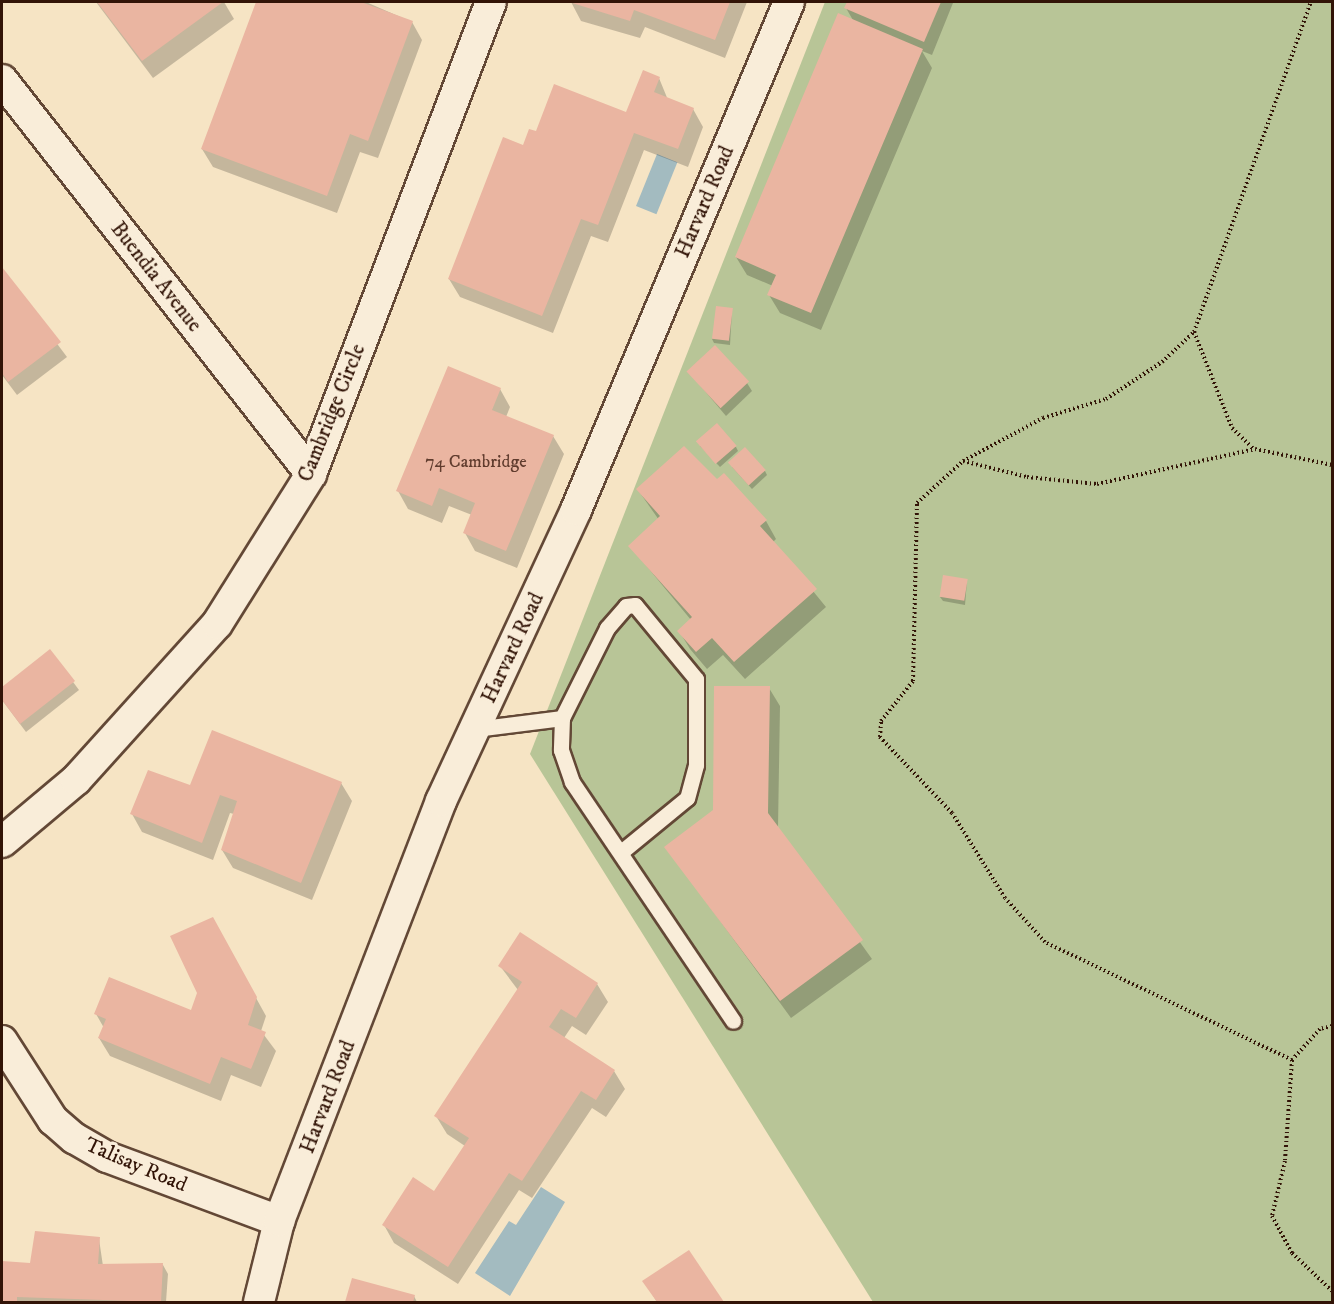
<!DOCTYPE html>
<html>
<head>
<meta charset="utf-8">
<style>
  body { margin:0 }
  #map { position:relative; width:1334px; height:1304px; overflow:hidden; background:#f6e4c4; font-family:"IM FELL DW Pica",serif }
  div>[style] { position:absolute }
  .green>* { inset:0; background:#b8c597 }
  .water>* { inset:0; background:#a3bbc0; transform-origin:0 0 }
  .shadow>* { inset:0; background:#0003 }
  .building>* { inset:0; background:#eab5a1; transform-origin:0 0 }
  .path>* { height:4px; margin-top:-2px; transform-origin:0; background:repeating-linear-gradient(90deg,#321407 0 1.5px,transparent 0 4.5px) }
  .roads { filter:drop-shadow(2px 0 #634836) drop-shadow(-2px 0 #634836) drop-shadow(0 2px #634836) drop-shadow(0 -2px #634836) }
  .service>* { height:15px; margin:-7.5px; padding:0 7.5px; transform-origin:7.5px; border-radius:7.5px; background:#f9edd9 }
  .minor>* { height:30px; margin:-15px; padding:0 15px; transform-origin:15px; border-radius:15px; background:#f9edd9 }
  span { translate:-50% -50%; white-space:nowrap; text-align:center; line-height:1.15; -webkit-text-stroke:6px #f9edd9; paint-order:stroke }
  .number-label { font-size:18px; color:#603c2e }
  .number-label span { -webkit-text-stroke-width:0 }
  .street-label { font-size:21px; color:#321407 }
  .frame { position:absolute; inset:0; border:3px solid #321407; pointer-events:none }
</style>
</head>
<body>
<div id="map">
  <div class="green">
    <i style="clip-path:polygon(825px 2px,1332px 2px,1332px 1302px,873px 1302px,530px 754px)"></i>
  </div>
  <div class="water">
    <i style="left:657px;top:154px;width:22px;height:56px;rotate:22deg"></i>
    <i style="clip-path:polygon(541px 1187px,565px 1202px,510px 1296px,475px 1273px,509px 1221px,516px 1225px)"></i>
  </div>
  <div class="shadow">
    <i style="clip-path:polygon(96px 2px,224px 2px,234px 19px,153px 78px)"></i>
    <i style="clip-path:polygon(258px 2px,366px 2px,412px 22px,422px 40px,378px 158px,360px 152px,337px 213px,213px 167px,202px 149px)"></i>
    <i style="clip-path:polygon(571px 2px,747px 2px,725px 58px,645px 27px,640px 38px,581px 21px)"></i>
    <i style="clip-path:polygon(849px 2px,953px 3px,932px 55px,922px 51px,932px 68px,821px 330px,780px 313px,769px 295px,773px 286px,747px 275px,736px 257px,854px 22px,846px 8px)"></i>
    <i style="clip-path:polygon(659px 78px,668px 100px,693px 109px,703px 127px,688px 167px,644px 150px,608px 242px,591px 236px,553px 333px,460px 297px,449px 279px,524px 146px,537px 133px,627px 114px)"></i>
    <i style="clip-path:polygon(2px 270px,67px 357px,17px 395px,2px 375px)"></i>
    <i style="clip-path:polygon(732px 310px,730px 345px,714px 343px,712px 339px)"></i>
    <i style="clip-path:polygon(688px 371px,747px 383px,752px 391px,726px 416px)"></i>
    <i style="clip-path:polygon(500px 389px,510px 407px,506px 417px,553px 436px,564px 454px,517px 568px,475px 551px,465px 533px,472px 515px,449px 506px,442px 523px,408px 509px,398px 491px)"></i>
    <i style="clip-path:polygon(700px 446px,736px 447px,738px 451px,720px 467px)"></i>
    <i style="clip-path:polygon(732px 467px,765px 471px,767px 475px,752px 489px)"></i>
    <i style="clip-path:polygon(717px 481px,766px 521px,776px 539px,773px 542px,826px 607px,745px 679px,723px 655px,707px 669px,690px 649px,679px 631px,691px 620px,630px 546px,659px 520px,638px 490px)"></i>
    <i style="clip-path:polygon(967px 581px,965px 605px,943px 601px,940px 597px)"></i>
    <i style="clip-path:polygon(50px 651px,79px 690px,26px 732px,2px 700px,2px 688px)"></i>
    <i style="clip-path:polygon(769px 688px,780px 706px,778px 828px,872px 959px,791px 1018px,666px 847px,714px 811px)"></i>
    <i style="clip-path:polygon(341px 783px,352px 801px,312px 900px,233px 868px,222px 850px,234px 814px,230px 813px,213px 860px,142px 832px,132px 814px,191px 787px)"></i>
    <i style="clip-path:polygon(222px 936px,266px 1016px,261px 1031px,276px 1051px,261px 1087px,231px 1075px,221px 1101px,110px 1056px,99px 1038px,104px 1028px,96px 1014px,192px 1012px)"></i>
    <i style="clip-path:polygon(500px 966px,597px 984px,608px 1002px,586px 1035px,572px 1026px,564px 1038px,614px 1071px,625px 1089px,606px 1117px,592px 1108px,532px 1198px,519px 1190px,458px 1284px,394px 1243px,384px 1225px,435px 1193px,465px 1146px,447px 1134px,436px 1116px,518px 990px)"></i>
    <i style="clip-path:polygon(99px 1239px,103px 1266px,163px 1265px,168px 1274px,166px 1302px,2px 1302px,2px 1263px,32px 1264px)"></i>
    <i style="clip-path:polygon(689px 1252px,723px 1302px,657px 1302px,644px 1281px)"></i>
    <i style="clip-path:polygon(353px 1280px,414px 1296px,417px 1302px,347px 1302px)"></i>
  </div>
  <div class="building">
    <i style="clip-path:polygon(97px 2px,223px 2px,142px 61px)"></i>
    <i style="clip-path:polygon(256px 2px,361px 2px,413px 21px,368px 141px,350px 134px,327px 196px,201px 149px)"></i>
    <i style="clip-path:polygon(569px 2px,730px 2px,715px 40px,634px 10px,630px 21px)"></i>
    <i style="clip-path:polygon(847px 2px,941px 2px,924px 42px,844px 8px)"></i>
    <i style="clip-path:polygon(838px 13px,923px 49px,811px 313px,767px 295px,776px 275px,735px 257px)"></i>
    <i style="clip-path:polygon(643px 70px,660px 77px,654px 92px,694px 108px,678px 149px,634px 133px,598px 225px,581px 219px,542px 316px,448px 279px,503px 137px,523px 145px,529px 129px,536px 131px,554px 84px,626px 112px)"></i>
    <i style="clip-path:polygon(2px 267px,61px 342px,8px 382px,2px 373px)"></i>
    <i style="left:716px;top:306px;width:17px;height:33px;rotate:7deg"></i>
    <i style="left:715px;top:345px;width:50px;height:39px;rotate:47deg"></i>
    <i style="clip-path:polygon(448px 366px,501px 388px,492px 410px,554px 435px,506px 551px,463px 533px,475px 503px,439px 488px,432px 506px,396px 491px)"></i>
    <i style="left:717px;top:423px;width:30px;height:28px;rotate:49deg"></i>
    <i style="clip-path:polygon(684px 446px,717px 479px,724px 473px,767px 520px,760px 526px,817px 589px,734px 662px,712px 638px,696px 652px,677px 631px,692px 617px,628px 546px,660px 516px,636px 489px)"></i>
    <i style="left:745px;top:447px;width:31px;height:23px;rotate:48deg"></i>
    <i style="left:943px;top:575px;width:25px;height:22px;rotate:9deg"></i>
    <i style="clip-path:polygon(50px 649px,75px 681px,20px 724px,2px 700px,2px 687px)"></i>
    <i style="clip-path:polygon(714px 686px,770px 686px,768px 813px,863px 940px,780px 1001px,664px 847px,713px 810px)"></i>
    <i style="clip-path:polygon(212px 730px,342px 782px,301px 883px,221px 850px,237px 801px,220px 795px,202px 843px,130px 814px,148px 770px,190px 785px)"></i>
    <i style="clip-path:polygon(213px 917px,257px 997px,248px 1025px,266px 1032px,251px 1069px,221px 1057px,210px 1084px,98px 1038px,106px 1019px,94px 1014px,109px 977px,191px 1010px,197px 993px,170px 936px)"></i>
    <i style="clip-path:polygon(520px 932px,598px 983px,576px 1018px,561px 1009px,549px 1027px,615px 1070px,596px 1100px,581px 1091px,522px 1181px,509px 1173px,448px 1267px,382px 1225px,413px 1177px,434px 1191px,469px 1138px,434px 1116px,522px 982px,498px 966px)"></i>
    <i style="clip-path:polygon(35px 1231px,100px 1237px,98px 1264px,163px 1263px,161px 1302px,17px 1297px,17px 1302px,2px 1302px,2px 1261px,30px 1263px)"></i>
    <i style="clip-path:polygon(689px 1250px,724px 1302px,657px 1302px,642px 1281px)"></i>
    <i style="clip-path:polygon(352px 1278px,415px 1295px,413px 1302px,345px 1302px)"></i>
  </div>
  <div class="path">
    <i style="left:1194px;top:332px;width:103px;rotate:68.4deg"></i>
    <i style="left:1232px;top:428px;width:30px;rotate:44deg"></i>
    <i style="left:963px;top:461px;width:66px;rotate:14deg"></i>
    <i style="left:1027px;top:477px;width:70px;rotate:5.7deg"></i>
    <i style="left:1097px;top:484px;width:162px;rotate:-12.5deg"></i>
    <i style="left:1255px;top:449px;width:79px;rotate:11.7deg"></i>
    <i style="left:1332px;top:1026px;width:12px;rotate:166deg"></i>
    <i style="left:1320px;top:1029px;width:42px;rotate:132.1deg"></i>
    <i style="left:1292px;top:1060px;width:101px;rotate:94deg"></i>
    <i style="left:1285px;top:1161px;width:57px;rotate:103.3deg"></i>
    <i style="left:1272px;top:1216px;width:42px;rotate:61.6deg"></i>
    <i style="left:1292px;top:1253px;width:55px;rotate:43.5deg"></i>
    <i style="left:1292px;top:1060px;width:274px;rotate:-154.5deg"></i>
    <i style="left:1045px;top:942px;width:59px;rotate:-132.3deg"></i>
    <i style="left:1005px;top:898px;width:100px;rotate:-121.9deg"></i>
    <i style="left:952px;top:813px;width:105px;rotate:-133.5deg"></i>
    <i style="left:880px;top:737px;width:16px;rotate:-86deg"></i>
    <i style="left:881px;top:721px;width:51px;rotate:-51.3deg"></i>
    <i style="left:913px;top:681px;width:178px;rotate:-88.7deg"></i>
    <i style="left:917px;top:503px;width:62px;rotate:-42.4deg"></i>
    <i style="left:963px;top:461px;width:91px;rotate:-28.3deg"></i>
    <i style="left:1043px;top:418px;width:66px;rotate:-16.8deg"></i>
    <i style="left:1106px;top:399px;width:67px;rotate:-33.5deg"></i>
    <i style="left:1162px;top:362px;width:44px;rotate:-43.2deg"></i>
    <i style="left:1194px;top:332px;width:350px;rotate:-70.5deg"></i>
  </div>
  <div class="roads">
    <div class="service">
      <i style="left:562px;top:718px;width:101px;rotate:-63.4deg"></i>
      <i style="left:607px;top:628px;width:29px;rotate:-49deg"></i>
      <i style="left:626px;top:606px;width:9px;rotate:-6deg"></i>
      <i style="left:635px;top:605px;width:96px;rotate:50.5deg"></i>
      <i style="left:696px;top:679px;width:86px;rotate:90deg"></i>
      <i style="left:696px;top:765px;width:34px;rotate:105deg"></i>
      <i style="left:687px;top:798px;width:85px;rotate:140.7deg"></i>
      <i style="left:475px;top:729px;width:88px;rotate:-7.2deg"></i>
      <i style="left:562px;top:718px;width:32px;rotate:92deg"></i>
      <i style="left:561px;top:750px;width:34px;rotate:71deg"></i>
      <i style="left:572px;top:782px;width:288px;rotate:56deg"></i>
    </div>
    <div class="minor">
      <i style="left:2px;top:80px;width:501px;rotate:51.89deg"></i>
      <i style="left:2px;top:842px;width:97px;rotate:-40deg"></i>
      <i style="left:76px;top:780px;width:210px;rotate:-47.9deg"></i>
      <i style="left:217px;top:624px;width:177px;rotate:-57.9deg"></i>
      <i style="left:311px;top:474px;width:505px;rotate:-69.13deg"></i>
      <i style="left:2px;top:1041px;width:94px;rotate:57.2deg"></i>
      <i style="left:53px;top:1120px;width:28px;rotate:41deg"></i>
      <i style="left:74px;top:1138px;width:38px;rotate:30deg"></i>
      <i style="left:107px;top:1157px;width:184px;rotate:20.4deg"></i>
      <i style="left:259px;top:1302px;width:83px;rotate:-76.1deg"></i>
      <i style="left:279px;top:1221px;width:450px;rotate:-68.9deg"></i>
      <i style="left:441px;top:801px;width:321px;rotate:-65.1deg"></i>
      <i style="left:576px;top:510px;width:551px;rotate:-67.25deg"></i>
    </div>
  </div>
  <div class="number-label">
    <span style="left:476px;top:462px">74 Cambridge</span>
  </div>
  <div class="street-label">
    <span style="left:705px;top:202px;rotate:-67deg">Harvard Road</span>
    <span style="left:156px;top:277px;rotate:52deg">Buendia Avenue</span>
    <span style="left:332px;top:413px;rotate:-68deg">Cambridge Circle</span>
    <span style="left:513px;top:648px;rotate:-65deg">Harvard Road</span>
    <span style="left:328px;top:1097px;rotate:-69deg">Harvard Road</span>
    <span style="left:136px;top:1165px;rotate:23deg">Talisay Road</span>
  </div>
  <div class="frame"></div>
</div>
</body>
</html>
